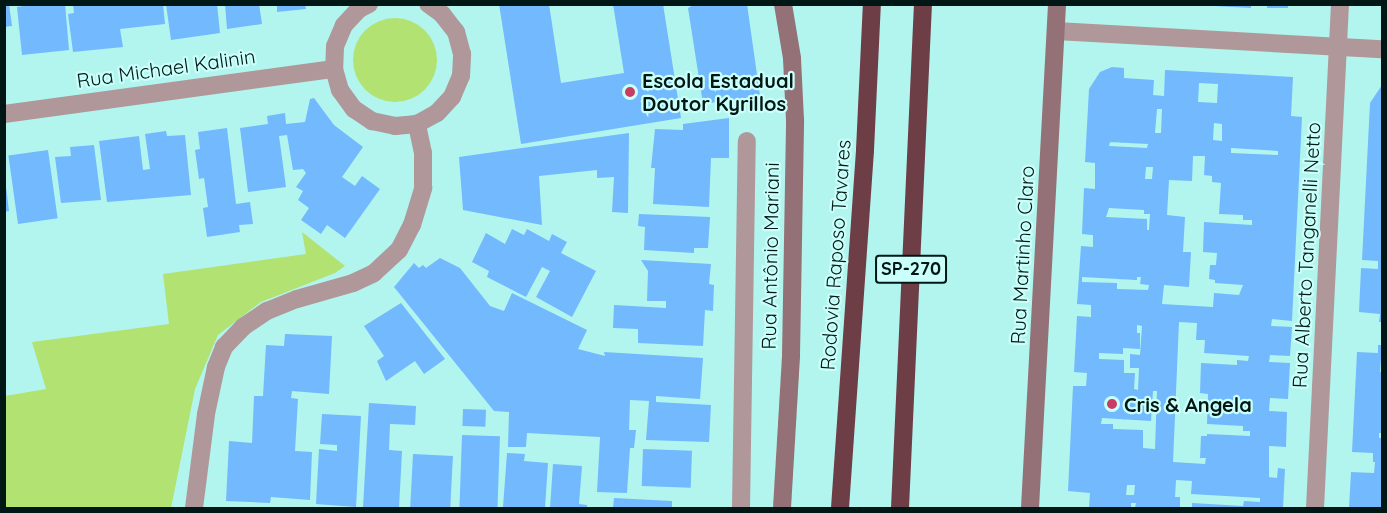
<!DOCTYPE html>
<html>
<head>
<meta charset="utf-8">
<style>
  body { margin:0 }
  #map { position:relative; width:1387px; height:513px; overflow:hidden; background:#b2f5ee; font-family:Quicksand,sans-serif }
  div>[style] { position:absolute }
  .green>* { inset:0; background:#b1e272 }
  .round { border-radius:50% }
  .building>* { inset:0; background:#72b9fe; transform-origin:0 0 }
  .street>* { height:18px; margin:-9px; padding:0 9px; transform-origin:9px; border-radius:9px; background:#b0979a }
  .secondary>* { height:18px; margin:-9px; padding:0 9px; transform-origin:9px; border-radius:9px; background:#947176 }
  .highway>* { height:18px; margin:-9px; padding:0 9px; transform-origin:9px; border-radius:9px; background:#6e3e47 }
  .dots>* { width:16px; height:16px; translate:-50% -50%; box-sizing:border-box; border:3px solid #cafffa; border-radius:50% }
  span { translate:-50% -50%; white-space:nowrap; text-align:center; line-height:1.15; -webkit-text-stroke:4.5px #cafffa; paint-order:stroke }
  .shield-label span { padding:2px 4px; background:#cafffa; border:2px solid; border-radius:4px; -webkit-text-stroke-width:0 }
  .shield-label { font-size:18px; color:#001715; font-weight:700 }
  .street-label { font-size:20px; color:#001715 }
  .poi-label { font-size:20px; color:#001715; font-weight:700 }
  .left { translate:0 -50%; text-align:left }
  .frame { position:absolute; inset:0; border:6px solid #001715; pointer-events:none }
</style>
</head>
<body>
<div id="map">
  <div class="green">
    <i class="round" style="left:353px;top:18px;width:84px;height:84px"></i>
    <i style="clip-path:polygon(302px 232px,345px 266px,335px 273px,261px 302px,218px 335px,195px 389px,171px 508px,5px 508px,5px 396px,46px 389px,32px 342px,169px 324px,163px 274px,306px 254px)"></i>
  </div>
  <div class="building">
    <i style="clip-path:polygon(4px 4px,9px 4px,12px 26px,4px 27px)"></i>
    <i style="clip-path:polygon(37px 4px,65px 4px,69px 50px,22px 55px,17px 7px)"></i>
    <i style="clip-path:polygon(73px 4px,163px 4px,165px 24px,120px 29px,123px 47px,73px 52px,68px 14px,74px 13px)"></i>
    <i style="clip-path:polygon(166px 4px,217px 4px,220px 33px,171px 40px)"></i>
    <i style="clip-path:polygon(225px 4px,259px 4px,262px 24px,227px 29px)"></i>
    <i style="clip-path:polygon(277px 4px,305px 4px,306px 9px,277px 12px)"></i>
    <i style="clip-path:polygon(499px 4px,549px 4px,561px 83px,624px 73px,613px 4px,663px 4px,681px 118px,521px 144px)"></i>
    <i style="clip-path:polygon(695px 4px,747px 4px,760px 96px,703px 104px,688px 8px)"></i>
    <i style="clip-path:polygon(1214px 4px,1251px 4px,1251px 8px,1214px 6px)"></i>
    <i style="left:1267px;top:4px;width:21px;height:4px"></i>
    <i style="clip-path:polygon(evenodd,1112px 67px,1124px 68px,1124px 78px,1154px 80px,1153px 95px,1164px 96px,1165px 70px,1293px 77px,1291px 116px,1302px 117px,1292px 321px,1272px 319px,1271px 326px,1292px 327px,1290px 356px,1270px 355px,1269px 362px,1290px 363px,1288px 399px,1270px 398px,1269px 411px,1287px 412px,1286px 447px,1269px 446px,1269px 477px,1277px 478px,1278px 468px,1285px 469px,1283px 508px,1192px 508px,1192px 503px,1243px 506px,1244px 501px,1260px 502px,1260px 498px,1191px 494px,1192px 481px,1176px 480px,1175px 497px,1180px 497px,1180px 508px,1135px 508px,1136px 503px,1131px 503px,1131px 508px,1089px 508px,1090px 493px,1068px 491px,1073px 386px,1086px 386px,1087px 373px,1074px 372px,1077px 316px,1091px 317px,1091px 305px,1077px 304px,1081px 246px,1093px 247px,1093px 235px,1082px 234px,1084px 188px,1095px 189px,1095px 163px,1085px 162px,1089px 89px,1100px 72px,1112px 67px,1199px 83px,1218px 84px,1217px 103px,1198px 102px,1199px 83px,1112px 67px,1157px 109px,1162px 109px,1161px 133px,1155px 133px,1157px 109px,1112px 67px,1214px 123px,1222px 124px,1222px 141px,1213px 140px,1214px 123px,1112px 67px,1110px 142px,1148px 144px,1147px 148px,1109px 146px,1110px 142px,1112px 67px,1231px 148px,1278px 151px,1278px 155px,1231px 153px,1231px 148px,1112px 67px,1193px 156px,1205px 156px,1204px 175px,1212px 176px,1212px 182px,1221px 183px,1219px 214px,1243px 215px,1243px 220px,1252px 220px,1252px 225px,1204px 222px,1203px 252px,1217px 253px,1216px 265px,1210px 265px,1209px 279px,1215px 280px,1215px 283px,1243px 285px,1239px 295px,1214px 293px,1213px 307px,1162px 304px,1164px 285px,1189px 287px,1191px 252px,1183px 252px,1185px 217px,1167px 215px,1169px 180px,1192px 181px,1193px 156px,1112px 67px,1146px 167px,1153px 167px,1152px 179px,1145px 179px,1146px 167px,1112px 67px,1109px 208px,1144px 210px,1144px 214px,1150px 214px,1149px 230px,1147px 230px,1147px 219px,1106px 217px,1109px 208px,1112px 67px,1082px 277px,1137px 280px,1137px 277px,1141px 277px,1140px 284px,1149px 285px,1148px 290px,1117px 289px,1117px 283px,1082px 282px,1082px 277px,1112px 67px,1179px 322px,1197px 323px,1196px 340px,1205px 340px,1204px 353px,1249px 356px,1248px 361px,1237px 360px,1237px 365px,1201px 363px,1200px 393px,1208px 394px,1207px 424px,1243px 426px,1243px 431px,1250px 431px,1250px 436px,1207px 434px,1207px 436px,1201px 436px,1200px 458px,1206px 458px,1205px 464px,1173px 462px,1179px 322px,1112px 67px,1137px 325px,1142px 326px,1140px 355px,1130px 354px,1130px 368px,1139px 368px,1138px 390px,1134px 389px,1135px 373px,1124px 373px,1124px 360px,1099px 359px,1099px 353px,1123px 354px,1123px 348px,1140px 349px,1140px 333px,1137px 333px,1137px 325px,1112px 67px,1153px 391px,1157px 391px,1155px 449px,1143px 448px,1143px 430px,1113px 429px,1113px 424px,1101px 424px,1102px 418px,1151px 421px,1153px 391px,1112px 67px,1127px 485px,1135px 485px,1134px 495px,1126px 495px,1127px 485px)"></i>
    <i style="clip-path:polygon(1382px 85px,1382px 322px,1379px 322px,1380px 314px,1359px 312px,1361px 268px,1378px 269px,1378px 261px,1362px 260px,1370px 103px)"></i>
    <i style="clip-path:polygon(314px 98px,334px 125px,363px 147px,342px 177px,355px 186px,362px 176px,380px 189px,345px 238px,327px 225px,321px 234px,301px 220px,309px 208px,298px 200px,303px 191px,296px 187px,306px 173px,303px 169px,293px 170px,287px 135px,279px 136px,286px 187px,248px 192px,240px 128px,268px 124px,267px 116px,285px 113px,286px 124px,305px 122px,310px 99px)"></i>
    <i style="clip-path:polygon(729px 118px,729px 158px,711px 158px,709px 207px,653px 204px,655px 168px,651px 168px,655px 129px,683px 130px,683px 124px)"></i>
    <i style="clip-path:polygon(227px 128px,236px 204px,250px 202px,253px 224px,239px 225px,240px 232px,207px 237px,203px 208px,208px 207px,204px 178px,199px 179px,195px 150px,200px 149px,198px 132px)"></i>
    <i style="clip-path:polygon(166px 131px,167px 136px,185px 135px,191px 195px,107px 202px,99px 141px,139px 136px,143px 170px,150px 169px,145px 134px)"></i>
    <i style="clip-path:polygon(629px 133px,628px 213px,612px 212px,614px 177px,597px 178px,597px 170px,539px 176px,542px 225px,463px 210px,459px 157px)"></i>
    <i style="clip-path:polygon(94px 145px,101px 200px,61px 203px,55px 157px,71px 156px,70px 147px)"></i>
    <i style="left:48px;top:150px;width:69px;height:40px;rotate:82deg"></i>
    <i style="clip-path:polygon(6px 187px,9px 211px,4px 212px,4px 188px)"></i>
    <i style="clip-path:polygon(639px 214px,710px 217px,708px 248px,694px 248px,694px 253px,644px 250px,645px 227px,638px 226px)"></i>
    <i style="clip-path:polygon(512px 229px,524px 235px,527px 229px,549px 241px,552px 234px,567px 242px,561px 253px,596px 271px,572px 317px,536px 297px,550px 271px,542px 267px,526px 297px,487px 277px,489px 271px,472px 262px,486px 233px,505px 244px)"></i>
    <i style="clip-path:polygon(440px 258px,460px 268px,490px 306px,504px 311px,512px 293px,587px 330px,578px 349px,605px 356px,604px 352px,703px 358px,700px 399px,656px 396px,656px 402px,711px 405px,709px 442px,646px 440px,649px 401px,630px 400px,629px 430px,636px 430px,634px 448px,630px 448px,627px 493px,597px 492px,600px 437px,527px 433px,526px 447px,508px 447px,509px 412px,494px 411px,394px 287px,414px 263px,419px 268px,423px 265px,426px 268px)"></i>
    <i style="clip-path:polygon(641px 260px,711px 264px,709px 284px,714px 285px,713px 311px,705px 310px,703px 346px,638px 343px,638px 329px,613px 328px,614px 305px,666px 308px,666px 301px,647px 301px,648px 271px)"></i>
    <i style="clip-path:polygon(401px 303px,445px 359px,424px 374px,415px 361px,386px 381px,377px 361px,384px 356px,364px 326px)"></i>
    <i style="clip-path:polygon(285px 334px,332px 336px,329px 394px,292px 391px,291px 398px,298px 399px,295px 451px,312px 452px,310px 500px,271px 497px,270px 503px,226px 501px,229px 441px,252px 443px,254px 396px,263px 396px,266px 345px,284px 346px)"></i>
    <i style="clip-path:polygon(1378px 345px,1382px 345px,1380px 372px,1382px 372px,1382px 433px,1379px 433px,1379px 438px,1382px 438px,1382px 508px,1349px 508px,1351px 472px,1374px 473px,1375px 462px,1373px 462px,1373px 453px,1352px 452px,1357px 352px,1378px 353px)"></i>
    <i style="clip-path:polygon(369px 403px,416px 406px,415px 425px,390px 424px,389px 450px,402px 451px,399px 508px,363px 507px)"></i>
    <i style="left:463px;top:409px;width:23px;height:17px;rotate:2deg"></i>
    <i style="clip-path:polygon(322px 414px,361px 416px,356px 507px,316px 504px,319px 449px,337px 451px,337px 445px,320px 444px)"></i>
    <i style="left:462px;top:435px;width:38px;height:73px;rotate:2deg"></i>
    <i style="left:643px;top:449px;width:49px;height:37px;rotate:2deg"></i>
    <i style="clip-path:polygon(507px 453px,525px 454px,524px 461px,548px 463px,545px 508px,503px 507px)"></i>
    <i style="left:413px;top:454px;width:40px;height:54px;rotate:3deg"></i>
    <i style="clip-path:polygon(553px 464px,582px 466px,579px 504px,587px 505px,587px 508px,550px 508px)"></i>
    <i style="clip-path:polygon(614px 498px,672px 501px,672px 508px,613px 508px)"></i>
  </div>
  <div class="street">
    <i style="left:369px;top:4px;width:11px;rotate:153deg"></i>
    <i style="left:359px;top:9px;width:22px;rotate:133deg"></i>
    <i style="left:344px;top:25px;width:23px;rotate:113deg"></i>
    <i style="left:335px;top:46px;width:23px;rotate:92deg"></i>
    <i style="left:334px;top:69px;width:22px;rotate:74deg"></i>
    <i style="left:340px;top:90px;width:24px;rotate:54deg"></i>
    <i style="left:354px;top:109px;width:22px;rotate:34deg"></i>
    <i style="left:372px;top:121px;width:24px;rotate:12deg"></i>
    <i style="left:395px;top:126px;width:22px;rotate:-5deg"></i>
    <i style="left:417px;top:124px;width:23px;rotate:-29deg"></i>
    <i style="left:437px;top:113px;width:22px;rotate:-47deg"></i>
    <i style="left:452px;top:97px;width:23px;rotate:-67deg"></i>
    <i style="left:461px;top:76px;width:22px;rotate:-87deg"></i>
    <i style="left:462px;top:54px;width:23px;rotate:-105deg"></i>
    <i style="left:456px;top:32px;width:23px;rotate:-128deg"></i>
    <i style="left:442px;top:14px;width:17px;rotate:-144deg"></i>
    <i style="left:1056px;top:31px;width:326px;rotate:3.2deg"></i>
    <i style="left:4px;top:114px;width:333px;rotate:-7.8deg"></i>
    <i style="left:194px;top:508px;width:95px;rotate:-82.7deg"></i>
    <i style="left:206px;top:414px;width:48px;rotate:-78deg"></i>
    <i style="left:216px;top:367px;width:22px;rotate:-68deg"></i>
    <i style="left:224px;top:347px;width:28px;rotate:-46deg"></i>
    <i style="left:243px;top:327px;width:29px;rotate:-34deg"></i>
    <i style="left:267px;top:311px;width:32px;rotate:-22deg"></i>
    <i style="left:297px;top:299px;width:58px;rotate:-15.9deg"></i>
    <i style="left:353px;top:283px;width:23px;rotate:-25deg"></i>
    <i style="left:374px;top:273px;width:34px;rotate:-43deg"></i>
    <i style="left:399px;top:250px;width:28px;rotate:-63deg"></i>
    <i style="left:412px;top:225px;width:39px;rotate:-73deg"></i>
    <i style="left:423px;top:188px;width:35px;rotate:-90deg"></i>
    <i style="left:423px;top:153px;width:30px;rotate:-102deg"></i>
    <i style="left:741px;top:508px;width:367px;rotate:-89.1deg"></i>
    <i style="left:1315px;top:508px;width:505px;rotate:-87.16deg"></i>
  </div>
  <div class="secondary">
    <i style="left:782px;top:508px;width:153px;rotate:-86.6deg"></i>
    <i style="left:791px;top:355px;width:235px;rotate:-89deg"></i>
    <i style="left:795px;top:120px;width:62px;rotate:-92.8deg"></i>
    <i style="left:792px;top:58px;width:55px;rotate:-99.5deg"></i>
    <i style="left:1030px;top:508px;width:505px;rotate:-86.93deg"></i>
  </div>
  <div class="highway">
    <i style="left:840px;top:508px;width:359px;rotate:-86deg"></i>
    <i style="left:865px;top:150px;width:146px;rotate:-87.3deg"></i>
    <i style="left:900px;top:508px;width:505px;rotate:-87.39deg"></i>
  </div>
  <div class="dots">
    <i style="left:630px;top:92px;background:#ca3c62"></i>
    <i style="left:1112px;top:404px;background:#ca3c62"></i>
  </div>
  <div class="shield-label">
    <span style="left:911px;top:269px">SP-270</span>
  </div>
  <div class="street-label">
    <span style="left:166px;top:68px;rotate:-8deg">Rua Michael Kalinin</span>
    <span style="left:835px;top:255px;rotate:-86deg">Rodovia Raposo Tavares</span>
    <span style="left:1022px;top:255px;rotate:-87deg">Rua Martinho Claro</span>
    <span style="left:1306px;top:255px;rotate:-87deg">Rua Alberto Tanganelli Netto</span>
    <span style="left:770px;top:256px;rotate:-89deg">Rua Antônio Mariani</span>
  </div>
  <div class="poi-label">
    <span class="left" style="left:642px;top:92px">Escola Estadual<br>Doutor Kyrillos</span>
    <span class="left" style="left:1124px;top:404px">Cris &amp; Angela</span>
  </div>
  <div class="frame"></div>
</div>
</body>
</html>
